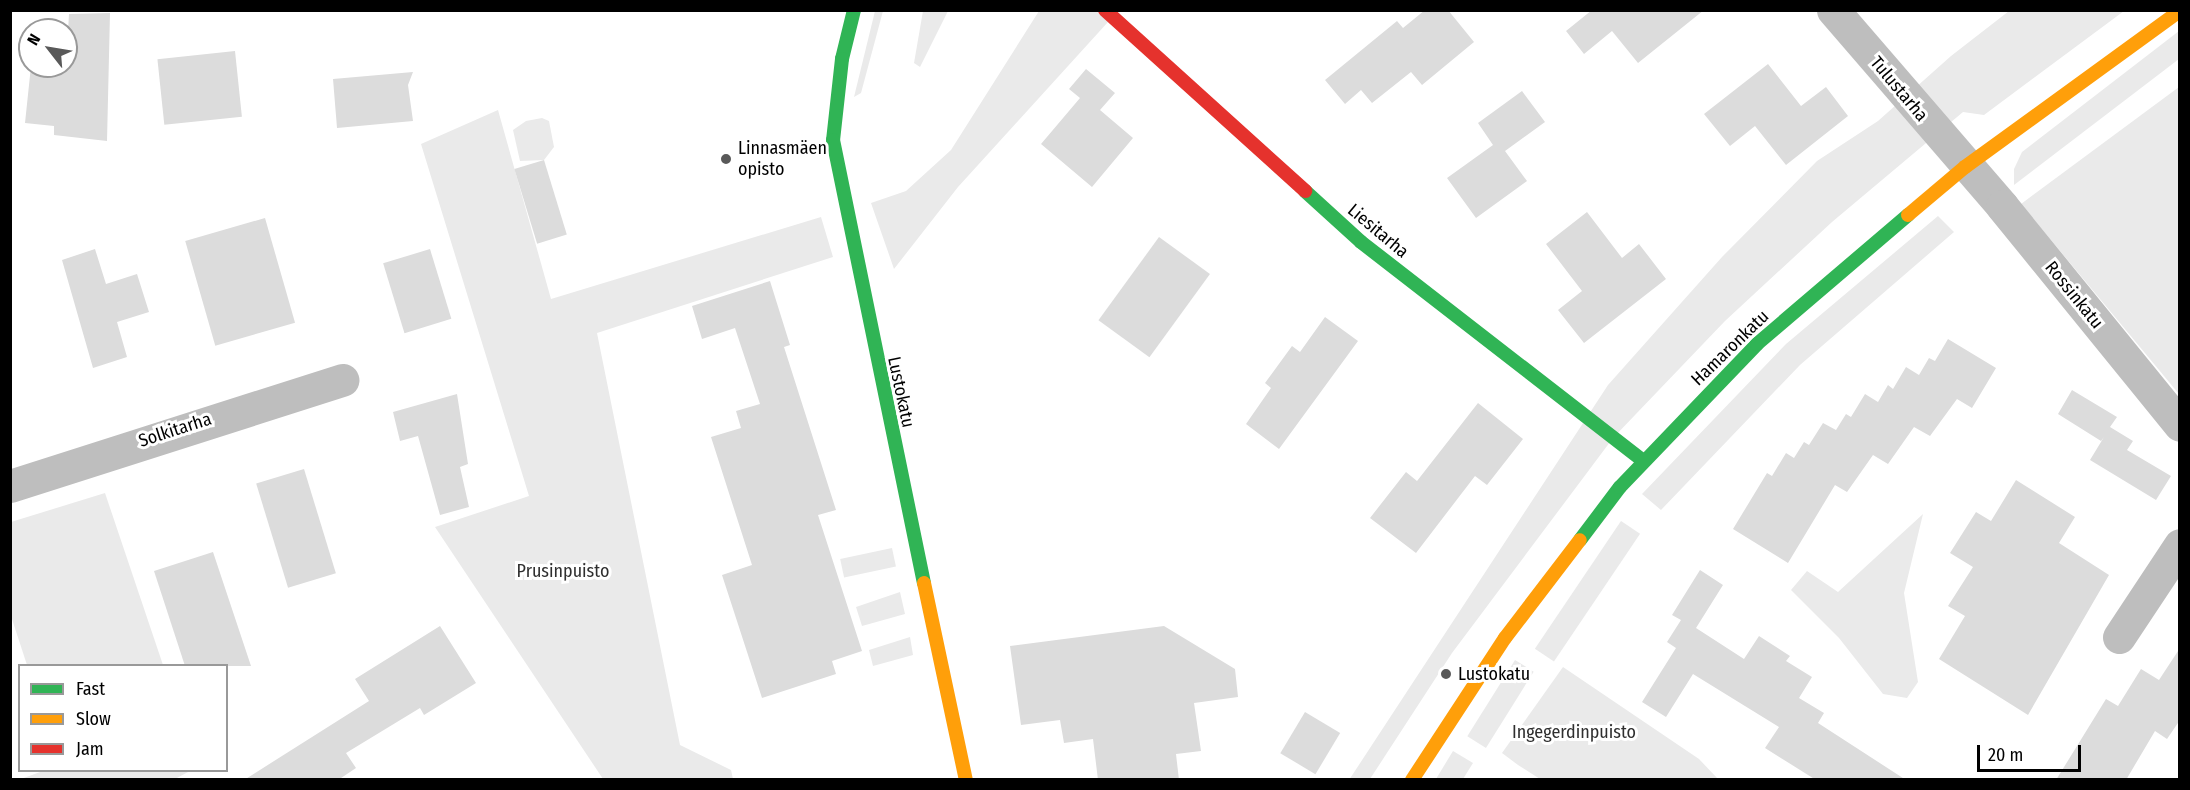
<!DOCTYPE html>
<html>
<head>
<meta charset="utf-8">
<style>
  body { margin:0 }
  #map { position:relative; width:2190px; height:790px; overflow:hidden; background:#fff; font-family:"Fira Sans Condensed",sans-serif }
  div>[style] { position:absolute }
  .green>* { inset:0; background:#eaeaea; transform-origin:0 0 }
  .building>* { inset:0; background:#dcdcdc; transform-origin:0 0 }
  .street>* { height:33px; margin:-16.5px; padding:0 16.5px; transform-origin:16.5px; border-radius:16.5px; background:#bebebe }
  .fast>* { height:14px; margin:-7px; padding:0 7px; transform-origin:7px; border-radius:7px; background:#30b455 }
  .slow>* { height:14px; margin:-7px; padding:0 7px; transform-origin:7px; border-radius:7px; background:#ff9f0a }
  .jam>* { height:14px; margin:-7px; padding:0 7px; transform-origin:7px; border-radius:7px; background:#e5322d }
  .dots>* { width:16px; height:16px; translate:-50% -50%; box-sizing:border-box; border:3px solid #fff; border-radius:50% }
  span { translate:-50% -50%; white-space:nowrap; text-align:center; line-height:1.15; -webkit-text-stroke:6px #fff; paint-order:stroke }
  .street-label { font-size:18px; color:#000 }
  .poi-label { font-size:18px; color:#000 }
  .left { translate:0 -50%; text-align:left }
  .park-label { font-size:18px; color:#2f2f2f }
  .frame { position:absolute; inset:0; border:12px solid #000; pointer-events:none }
  .legend { position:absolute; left:18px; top:664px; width:210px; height:108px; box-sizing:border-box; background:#fff; border:2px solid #999; margin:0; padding:8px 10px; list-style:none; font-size:18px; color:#000 }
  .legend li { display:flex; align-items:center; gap:12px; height:30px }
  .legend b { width:30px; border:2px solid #999 }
  .north { position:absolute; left:18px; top:18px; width:60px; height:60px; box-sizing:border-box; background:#fff; border:2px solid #999; border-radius:50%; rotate:301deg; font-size:16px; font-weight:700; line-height:24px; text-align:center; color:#000 }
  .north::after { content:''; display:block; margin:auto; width:21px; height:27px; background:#595959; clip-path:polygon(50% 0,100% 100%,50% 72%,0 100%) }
  .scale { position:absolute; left:1977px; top:745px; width:104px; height:27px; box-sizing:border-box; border:3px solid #000; border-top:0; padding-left:8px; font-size:18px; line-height:21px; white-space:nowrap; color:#000; -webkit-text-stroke:4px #fff; paint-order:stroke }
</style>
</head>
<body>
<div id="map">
  <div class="green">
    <i style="clip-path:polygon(875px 11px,883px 11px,861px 93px,854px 97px)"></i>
    <i style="clip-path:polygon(923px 11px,948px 11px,920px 67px,914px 63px)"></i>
    <i style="clip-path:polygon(1039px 11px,1118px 11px,958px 187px,894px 269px,871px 203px,906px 191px,951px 150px)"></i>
    <i style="clip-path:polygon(2009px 11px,2124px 11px,1984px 115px,1963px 112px,1832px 222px,1725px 321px,1613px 438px,1452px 653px,1370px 779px,1349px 780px,1608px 385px,1722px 257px,1817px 161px,1878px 121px,1951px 56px)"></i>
    <i style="clip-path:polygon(2179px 31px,2179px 59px,2014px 185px,2014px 169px,2022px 152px)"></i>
    <i style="clip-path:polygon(2179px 87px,2179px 394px,2021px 204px)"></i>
    <i style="clip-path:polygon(498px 110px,551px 299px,821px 217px,833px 257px,597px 333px,680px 745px,731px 770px,733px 779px,603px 779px,435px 527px,529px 496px,421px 144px)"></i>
    <i style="clip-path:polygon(542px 118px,549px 121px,554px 147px,544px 160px,520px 161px,513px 130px,526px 121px)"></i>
    <i style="clip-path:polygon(1938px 216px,1954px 232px,1800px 365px,1661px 510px,1642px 494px,1786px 344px)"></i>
    <i style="clip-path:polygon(105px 493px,163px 665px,27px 665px,11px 616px,11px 522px)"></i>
    <i style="clip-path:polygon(1923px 514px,1904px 593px,1918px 682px,1907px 698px,1883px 694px,1839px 638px,1791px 590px,1807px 571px,1838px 592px)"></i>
    <i style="left:1621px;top:521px;width:23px;height:154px;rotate:34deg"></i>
    <i style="left:892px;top:548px;width:19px;height:53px;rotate:78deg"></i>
    <i style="clip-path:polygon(900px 592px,905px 614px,862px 626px,856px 607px)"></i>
    <i style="clip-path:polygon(910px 637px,913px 655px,873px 666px,869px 650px)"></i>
    <i style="left:1515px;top:660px;width:22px;height:90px;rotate:32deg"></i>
    <i style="clip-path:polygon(1563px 667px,1699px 759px,1718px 779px,1540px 779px,1518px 765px,1502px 753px)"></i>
    <i style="clip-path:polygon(1453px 751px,1473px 763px,1463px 779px,1436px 779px)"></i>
    <i style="clip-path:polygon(43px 771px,43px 770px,190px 771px,175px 779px,21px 779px)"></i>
  </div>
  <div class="building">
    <i style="clip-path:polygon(1425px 10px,1448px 10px,1474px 42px,1422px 85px,1411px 72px,1372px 103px,1361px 90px,1345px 104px,1325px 80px,1397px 21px,1403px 28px)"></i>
    <i style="clip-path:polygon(1592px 10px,1704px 10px,1638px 63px,1612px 31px,1584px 54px,1566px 31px)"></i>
    <i style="clip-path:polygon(110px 13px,107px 141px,54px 135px,54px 126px,25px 123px,31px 66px,66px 66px,69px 14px)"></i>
    <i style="left:235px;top:51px;width:66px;height:78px;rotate:84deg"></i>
    <i style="clip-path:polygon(1768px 64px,1801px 106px,1826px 87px,1848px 116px,1786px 165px,1755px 126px,1730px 146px,1704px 114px)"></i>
    <i style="clip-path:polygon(1086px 69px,1115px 93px,1100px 110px,1133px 138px,1092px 187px,1041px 144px,1080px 98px,1069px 89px)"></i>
    <i style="clip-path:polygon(413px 72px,408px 85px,413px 121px,337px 128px,333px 79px)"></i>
    <i style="clip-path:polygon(1522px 91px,1545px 122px,1505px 151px,1527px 181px,1476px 218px,1447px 178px,1493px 145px,1478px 123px)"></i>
    <i style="left:544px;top:160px;width:78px;height:31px;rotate:73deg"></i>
    <i style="clip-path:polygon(1587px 212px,1622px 258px,1639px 244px,1666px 279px,1584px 343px,1558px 310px,1582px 291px,1546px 244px)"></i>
    <i style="left:265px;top:218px;width:109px;height:83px;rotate:74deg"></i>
    <i style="left:1159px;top:237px;width:63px;height:103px;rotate:36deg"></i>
    <i style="clip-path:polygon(95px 249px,106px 284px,137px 274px,149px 312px,117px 322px,127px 357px,93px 368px,62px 260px)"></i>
    <i style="left:430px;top:249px;width:73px;height:49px;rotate:73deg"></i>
    <i style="clip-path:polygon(770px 281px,790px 345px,784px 347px,836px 510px,818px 515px,862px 651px,832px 661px,836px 674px,762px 698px,722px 575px,752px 565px,711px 437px,741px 428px,736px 411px,760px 404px,735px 328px,702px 339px,692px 306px)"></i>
    <i style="clip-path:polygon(1325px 317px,1358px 341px,1279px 449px,1246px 424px,1271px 388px,1265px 383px,1292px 346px,1300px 352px)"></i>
    <i style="clip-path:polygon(1948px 339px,1996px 368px,1972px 408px,1957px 399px,1930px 436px,1914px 427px,1888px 464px,1873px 455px,1847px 492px,1835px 485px,1788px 563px,1733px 529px,1767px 473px,1772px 476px,1786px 453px,1794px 458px,1804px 442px,1809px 445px,1823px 423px,1836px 430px,1846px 414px,1851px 417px,1865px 394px,1878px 402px,1888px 385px,1893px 389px,1906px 367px,1919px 375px,1929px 358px,1935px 361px)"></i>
    <i style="clip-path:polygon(2072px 390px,2117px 417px,2110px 427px,2133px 441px,2127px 450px,2171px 476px,2156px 500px,2090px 460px,2104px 437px,2101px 441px,2058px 414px)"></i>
    <i style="clip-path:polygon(457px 394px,468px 464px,460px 467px,469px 507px,440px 515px,418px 436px,400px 441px,393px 412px)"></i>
    <i style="clip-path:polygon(1478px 403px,1523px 439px,1487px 485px,1475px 476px,1416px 553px,1370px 518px,1406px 472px,1417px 481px)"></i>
    <i style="left:304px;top:469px;width:109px;height:50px;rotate:73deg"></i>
    <i style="clip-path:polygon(2016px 480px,2075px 517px,2059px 543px,2109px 575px,2028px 715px,1939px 659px,1965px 616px,1948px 606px,1973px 567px,1950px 553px,1976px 512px,1991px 521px)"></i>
    <i style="clip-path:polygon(213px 552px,251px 666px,185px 666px,154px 571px)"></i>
    <i style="clip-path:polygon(1700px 570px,1723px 585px,1696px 628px,1744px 659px,1759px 636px,1790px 656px,1786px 661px,1812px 677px,1799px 698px,1824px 713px,1818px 723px,1906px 780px,1816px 780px,1765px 748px,1779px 727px,1693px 674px,1666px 717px,1642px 702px,1676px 648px,1667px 642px,1681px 620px,1672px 615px)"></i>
    <i style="clip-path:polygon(440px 626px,476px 683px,424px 715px,420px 708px,346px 753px,356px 768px,338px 780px,244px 780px,369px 701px,355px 679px)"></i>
    <i style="clip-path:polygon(1164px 626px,1235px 669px,1238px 697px,1194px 703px,1201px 751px,1176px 754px,1179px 780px,1098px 780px,1093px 739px,1064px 743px,1060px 720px,1021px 725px,1010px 646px)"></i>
    <i style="clip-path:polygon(2180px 648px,2180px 720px,2167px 739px,2155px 731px,2126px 780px,2056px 780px,2106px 699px,2118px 706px,2141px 669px,2159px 680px)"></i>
    <i style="left:1305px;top:712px;width:41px;height:48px;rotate:31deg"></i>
  </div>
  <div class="street">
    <i style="left:1833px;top:10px;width:259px;rotate:49.2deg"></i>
    <i style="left:2002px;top:206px;width:282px;rotate:50.9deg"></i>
    <i style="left:10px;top:486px;width:349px;rotate:-17.7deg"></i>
    <i style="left:2119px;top:637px;width:110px;rotate:-56.5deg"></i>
  </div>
  <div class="fast">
    <i style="left:854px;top:10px;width:50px;rotate:103.8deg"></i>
    <i style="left:842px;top:59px;width:81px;rotate:96.3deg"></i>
    <i style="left:833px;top:140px;width:452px;rotate:78.4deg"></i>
    <i style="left:1305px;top:191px;width:76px;rotate:42.3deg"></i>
    <i style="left:1361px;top:242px;width:357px;rotate:37.8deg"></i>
    <i style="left:1580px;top:540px;width:66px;rotate:-53deg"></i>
    <i style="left:1620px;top:487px;width:198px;rotate:-46.2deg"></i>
    <i style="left:1757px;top:344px;width:199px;rotate:-40.5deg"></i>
  </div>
  <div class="slow">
    <i style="left:1908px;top:215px;width:75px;rotate:-40.1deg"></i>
    <i style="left:1965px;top:167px;width:266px;rotate:-36deg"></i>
    <i style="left:924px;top:583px;width:201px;rotate:78deg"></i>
    <i style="left:1412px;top:780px;width:170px;rotate:-56.8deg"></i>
    <i style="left:1505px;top:638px;width:123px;rotate:-52.6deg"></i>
  </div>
  <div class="jam">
    <i style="left:1105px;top:10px;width:270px;rotate:42.1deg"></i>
  </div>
  <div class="dots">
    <i style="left:726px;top:159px;background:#595959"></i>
    <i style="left:1446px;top:674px;background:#595959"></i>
  </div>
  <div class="street-label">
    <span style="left:1899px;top:89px;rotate:50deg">Tulustarha</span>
    <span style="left:1378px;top:231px;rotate:40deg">Liesitarha</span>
    <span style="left:2074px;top:295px;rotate:51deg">Rossinkatu</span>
    <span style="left:1730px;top:348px;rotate:-44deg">Hamaronkatu</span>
    <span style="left:901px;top:392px;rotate:78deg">Lustokatu</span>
    <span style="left:175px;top:430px;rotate:-18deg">Solkitarha</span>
  </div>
  <div class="poi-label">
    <span class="left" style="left:738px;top:159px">Linnasmäen<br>opisto</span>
    <span class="left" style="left:1458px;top:674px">Lustokatu</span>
  </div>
  <div class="park-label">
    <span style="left:563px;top:571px">Prusinpuisto</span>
    <span style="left:1574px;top:732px">Ingegerdinpuisto</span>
  </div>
  <div class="frame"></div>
  <ul class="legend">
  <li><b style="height:8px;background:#30b455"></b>Fast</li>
  <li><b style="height:8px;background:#ff9f0a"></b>Slow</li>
  <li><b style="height:8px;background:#e5322d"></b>Jam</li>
  </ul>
  <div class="north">N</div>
  <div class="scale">20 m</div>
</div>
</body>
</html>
